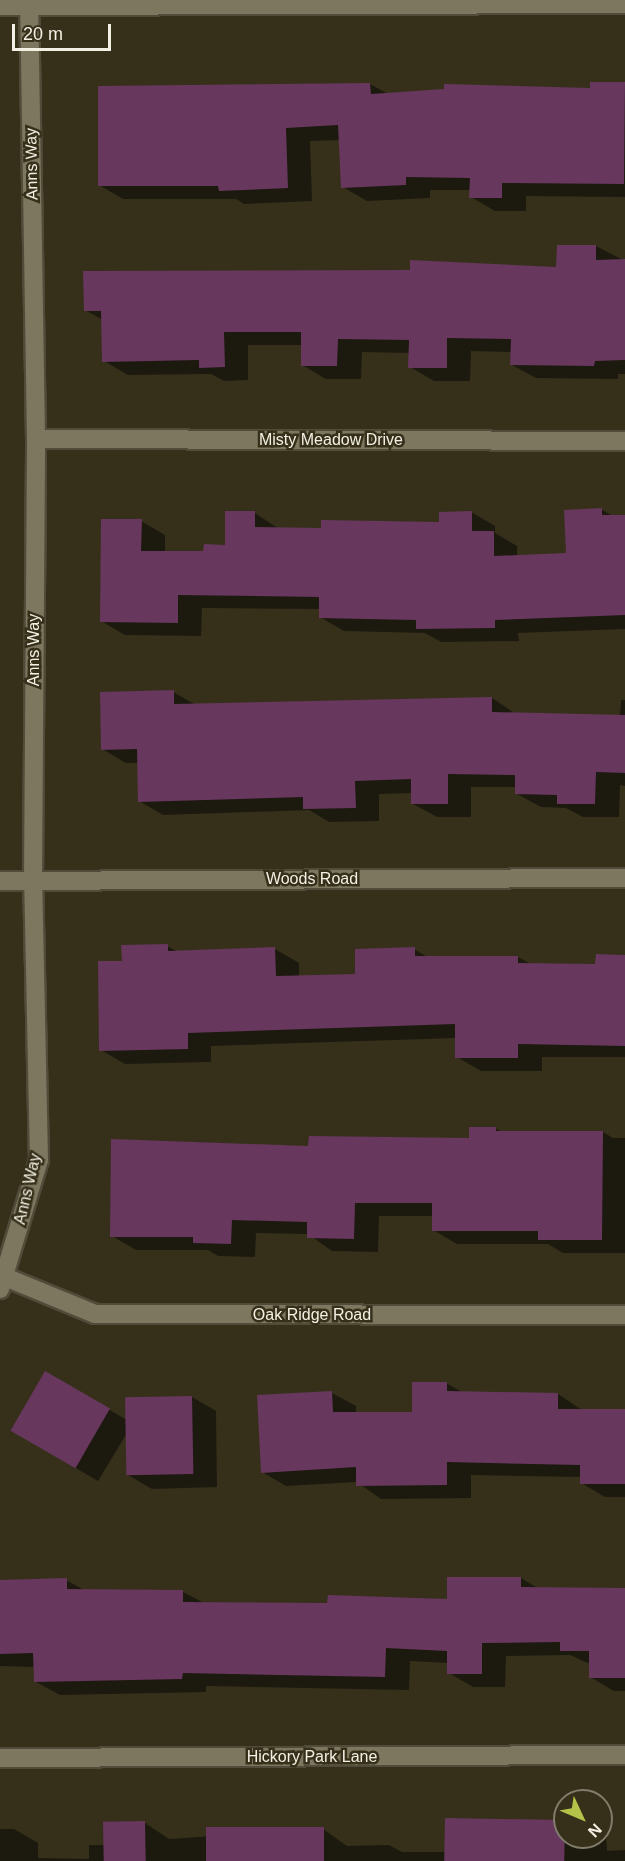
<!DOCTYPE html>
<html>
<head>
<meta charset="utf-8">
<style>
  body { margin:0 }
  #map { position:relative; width:625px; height:1861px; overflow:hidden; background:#36301b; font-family:Helvetica,sans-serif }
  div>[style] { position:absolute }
  .shadow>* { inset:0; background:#0007 }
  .building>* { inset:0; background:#67375e; transform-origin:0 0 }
  .roads { filter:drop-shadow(2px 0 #514c3a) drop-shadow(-2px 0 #514c3a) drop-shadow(0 2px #514c3a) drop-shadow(0 -2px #514c3a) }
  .street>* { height:18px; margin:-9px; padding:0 9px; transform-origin:9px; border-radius:9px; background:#7e7760 }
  span { translate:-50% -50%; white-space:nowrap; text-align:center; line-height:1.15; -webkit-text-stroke:5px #36301b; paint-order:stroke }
  .street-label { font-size:16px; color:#f3f0e3 }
  .north { position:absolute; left:553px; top:1789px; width:60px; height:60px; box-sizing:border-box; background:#36301b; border:2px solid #827d6b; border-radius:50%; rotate:134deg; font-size:16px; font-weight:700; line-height:24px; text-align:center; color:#f3f0e3 }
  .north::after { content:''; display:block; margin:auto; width:21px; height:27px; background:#b5c249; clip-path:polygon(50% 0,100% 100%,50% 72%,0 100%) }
  .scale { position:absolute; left:12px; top:24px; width:99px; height:27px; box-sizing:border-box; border:3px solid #f3f0e3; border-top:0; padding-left:8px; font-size:18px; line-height:21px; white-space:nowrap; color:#f3f0e3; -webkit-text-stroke:4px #36301b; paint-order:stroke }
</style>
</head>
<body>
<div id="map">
  <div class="shadow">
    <i style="clip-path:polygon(592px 83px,625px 84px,625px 197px,526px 196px,526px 211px,495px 211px,471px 197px,471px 190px,430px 190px,430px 198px,367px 201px,343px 187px,340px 140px,310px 141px,312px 201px,244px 204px,236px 199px,123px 199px,99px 185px,370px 84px,388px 94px,592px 90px)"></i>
    <i style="clip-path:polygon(596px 246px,625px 261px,625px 374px,618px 374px,618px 379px,536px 378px,512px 365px,512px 352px,471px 351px,470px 381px,434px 381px,410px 367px,410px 353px,362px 352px,361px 379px,326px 379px,302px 365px,303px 345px,248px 345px,248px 380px,224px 381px,211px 374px,128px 375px,104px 361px,103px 320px,85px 310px,558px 269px)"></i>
    <i style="clip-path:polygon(601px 509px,614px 517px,625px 517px,625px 629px,518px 633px,519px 641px,441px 642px,425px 633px,344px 631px,320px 617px,320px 609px,202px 608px,201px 636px,125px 635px,101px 621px,141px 521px,165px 535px,165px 553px,205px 553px,226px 546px,255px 513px,279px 529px,322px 529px,441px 524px,471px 512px,495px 526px,495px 533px,517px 546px,517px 556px,567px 554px)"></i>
    <i style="clip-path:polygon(173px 692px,196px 705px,492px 698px,516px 714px,620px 716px,621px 700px,625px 700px,625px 786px,620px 785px,619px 817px,583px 817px,566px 808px,541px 807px,517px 794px,517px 787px,471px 787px,471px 817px,437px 817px,413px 804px,413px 793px,379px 794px,379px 821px,329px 822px,309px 810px,163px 815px,139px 801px,138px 763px,126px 763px,102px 749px)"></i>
    <i style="clip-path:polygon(167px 946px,178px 952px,275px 949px,299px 963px,299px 977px,357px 975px,414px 949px,429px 958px,518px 957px,531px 964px,596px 965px,625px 956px,625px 1057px,542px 1057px,542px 1071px,481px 1071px,457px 1057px,457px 1038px,211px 1046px,211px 1062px,125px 1064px,101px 1050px,123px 962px)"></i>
    <i style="clip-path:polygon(495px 1128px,502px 1132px,603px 1132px,613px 1138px,625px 1138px,625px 1253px,563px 1253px,548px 1244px,457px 1244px,433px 1230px,433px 1216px,379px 1216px,378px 1252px,332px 1251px,308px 1234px,256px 1233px,255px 1257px,218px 1256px,208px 1250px,136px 1250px,112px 1236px,310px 1148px,470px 1139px)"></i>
    <i style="clip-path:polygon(46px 1373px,127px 1420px,192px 1397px,216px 1411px,217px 1487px,152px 1489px,128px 1475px,127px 1433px,98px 1481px,74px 1467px)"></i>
    <i style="clip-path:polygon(446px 1383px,462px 1392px,558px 1394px,582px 1410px,625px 1410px,625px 1497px,605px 1497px,581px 1483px,581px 1477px,471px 1475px,471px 1498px,381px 1499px,357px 1482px,286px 1486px,262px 1472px,332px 1393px,356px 1406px,356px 1414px,414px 1413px)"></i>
    <i style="clip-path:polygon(521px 1578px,539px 1589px,625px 1590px,625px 1691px,614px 1691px,590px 1677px,590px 1664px,570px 1655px,506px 1656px,505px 1687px,473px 1687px,449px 1673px,449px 1663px,410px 1661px,409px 1690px,206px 1686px,206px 1692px,60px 1695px,36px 1682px,35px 1667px,0 1666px,0 1582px,66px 1580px,86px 1591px,183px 1592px,204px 1603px,329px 1605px,449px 1601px)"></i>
    <i style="clip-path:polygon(565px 1821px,565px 1837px,601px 1837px,601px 1832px,606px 1835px,607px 1851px,625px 1850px,625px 1861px,0 1861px,0 1829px,14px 1829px,38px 1843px,38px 1858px,89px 1859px,89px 1845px,105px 1845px,145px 1823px,169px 1839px,323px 1829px,347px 1846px,389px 1845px,402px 1852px,446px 1852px)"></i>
  </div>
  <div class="building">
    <i style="clip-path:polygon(590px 82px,625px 82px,624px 184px,502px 183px,502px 198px,469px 198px,470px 178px,406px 177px,406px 185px,341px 188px,338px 125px,286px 128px,288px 188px,219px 191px,218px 186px,98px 186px,98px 86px,370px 83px,371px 94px,444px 89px,444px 84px,590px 88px)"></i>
    <i style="clip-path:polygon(557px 245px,596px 245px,596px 260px,625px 259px,625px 360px,595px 361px,594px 366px,510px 365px,511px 339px,447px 338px,447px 368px,408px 368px,409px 340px,338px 339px,337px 366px,301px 366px,301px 332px,224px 332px,225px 367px,199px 368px,199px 360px,102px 362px,101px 311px,84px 311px,83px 271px,410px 270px,410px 260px,556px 267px)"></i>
    <i style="clip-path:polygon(602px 508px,602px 515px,625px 515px,625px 615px,495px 620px,495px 628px,416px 629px,416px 620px,319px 618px,319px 597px,178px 595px,178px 623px,100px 622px,101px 519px,142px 519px,141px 551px,203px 551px,204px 544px,225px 545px,225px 511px,255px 511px,255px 527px,321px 528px,321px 520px,439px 522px,439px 512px,472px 511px,472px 531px,494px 531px,494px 556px,566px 553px,564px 510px)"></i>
    <i style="clip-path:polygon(174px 690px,174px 704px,492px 697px,492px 712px,625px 715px,625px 773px,596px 772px,595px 804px,557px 804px,557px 795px,515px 794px,515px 775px,448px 774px,448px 804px,411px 804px,411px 779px,355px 781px,356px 808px,303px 809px,303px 797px,138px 802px,137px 749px,101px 750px,100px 692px)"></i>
    <i style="clip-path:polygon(168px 944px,168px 951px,275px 947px,276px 976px,355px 974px,355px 949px,415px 947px,415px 956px,518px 956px,518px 963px,595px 964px,596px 954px,625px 955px,625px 1046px,518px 1044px,518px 1058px,455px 1058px,455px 1024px,188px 1033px,188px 1049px,99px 1051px,98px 961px,122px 961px,121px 945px)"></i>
    <i style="clip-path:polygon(469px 1127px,496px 1127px,496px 1131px,603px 1131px,602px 1240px,538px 1240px,538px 1231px,432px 1231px,432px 1203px,355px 1203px,354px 1239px,307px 1238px,307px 1222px,232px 1220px,231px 1244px,193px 1243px,193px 1237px,110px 1237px,111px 1139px,308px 1146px,309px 1136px,469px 1138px)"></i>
    <i style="left:45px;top:1371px;width:75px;height:69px;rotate:30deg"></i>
    <i style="clip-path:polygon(412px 1382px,447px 1382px,447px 1391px,558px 1393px,558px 1409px,625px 1409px,625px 1484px,580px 1484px,580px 1465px,447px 1462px,447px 1485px,356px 1486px,356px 1467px,261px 1473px,257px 1395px,332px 1391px,333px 1412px,412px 1412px)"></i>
    <i style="left:192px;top:1396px;width:78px;height:67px;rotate:89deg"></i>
    <i style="clip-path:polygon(447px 1577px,521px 1577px,521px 1587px,625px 1588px,625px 1678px,589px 1678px,589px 1651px,560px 1651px,560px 1642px,482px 1643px,482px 1674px,447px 1674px,447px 1651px,386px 1648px,385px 1677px,183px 1673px,182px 1679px,34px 1682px,33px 1653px,0 1654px,0 1580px,67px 1578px,67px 1589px,183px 1590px,183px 1602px,327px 1603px,328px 1595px,447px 1599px)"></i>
    <i style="left:445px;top:1818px;width:120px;height:43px;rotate:1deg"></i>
    <i style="left:145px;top:1821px;width:40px;height:42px;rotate:89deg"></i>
    <i style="left:206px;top:1827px;width:118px;height:34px"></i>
  </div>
  <div class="roads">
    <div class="street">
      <i style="left:0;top:6px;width:625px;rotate:-0.18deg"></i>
      <i style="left:36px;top:439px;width:589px;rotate:0.19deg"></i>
      <i style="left:0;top:881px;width:625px;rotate:-0.28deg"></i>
      <i style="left:5px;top:1277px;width:97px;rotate:22.3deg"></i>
      <i style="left:95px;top:1314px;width:530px;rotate:0.11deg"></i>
      <i style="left:0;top:1289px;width:135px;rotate:-73.2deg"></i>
      <i style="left:39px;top:1160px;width:279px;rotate:-91.2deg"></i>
      <i style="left:33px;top:881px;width:442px;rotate:-89.6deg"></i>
      <i style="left:36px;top:439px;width:433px;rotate:-90.9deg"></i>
      <i style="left:0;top:1758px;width:625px;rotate:-0.28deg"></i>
    </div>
  </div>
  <div class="street-label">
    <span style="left:32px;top:164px;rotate:-91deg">Anns Way</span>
    <span style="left:331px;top:440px">Misty Meadow Drive</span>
    <span style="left:34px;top:650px;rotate:-90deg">Anns Way</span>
    <span style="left:312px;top:879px">Woods Road</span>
    <span style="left:28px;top:1189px;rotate:-77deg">Anns Way</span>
    <span style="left:312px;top:1315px">Oak Ridge Road</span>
    <span style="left:312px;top:1757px">Hickory Park Lane</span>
  </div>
  <div class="north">N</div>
  <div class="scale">20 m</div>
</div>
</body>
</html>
